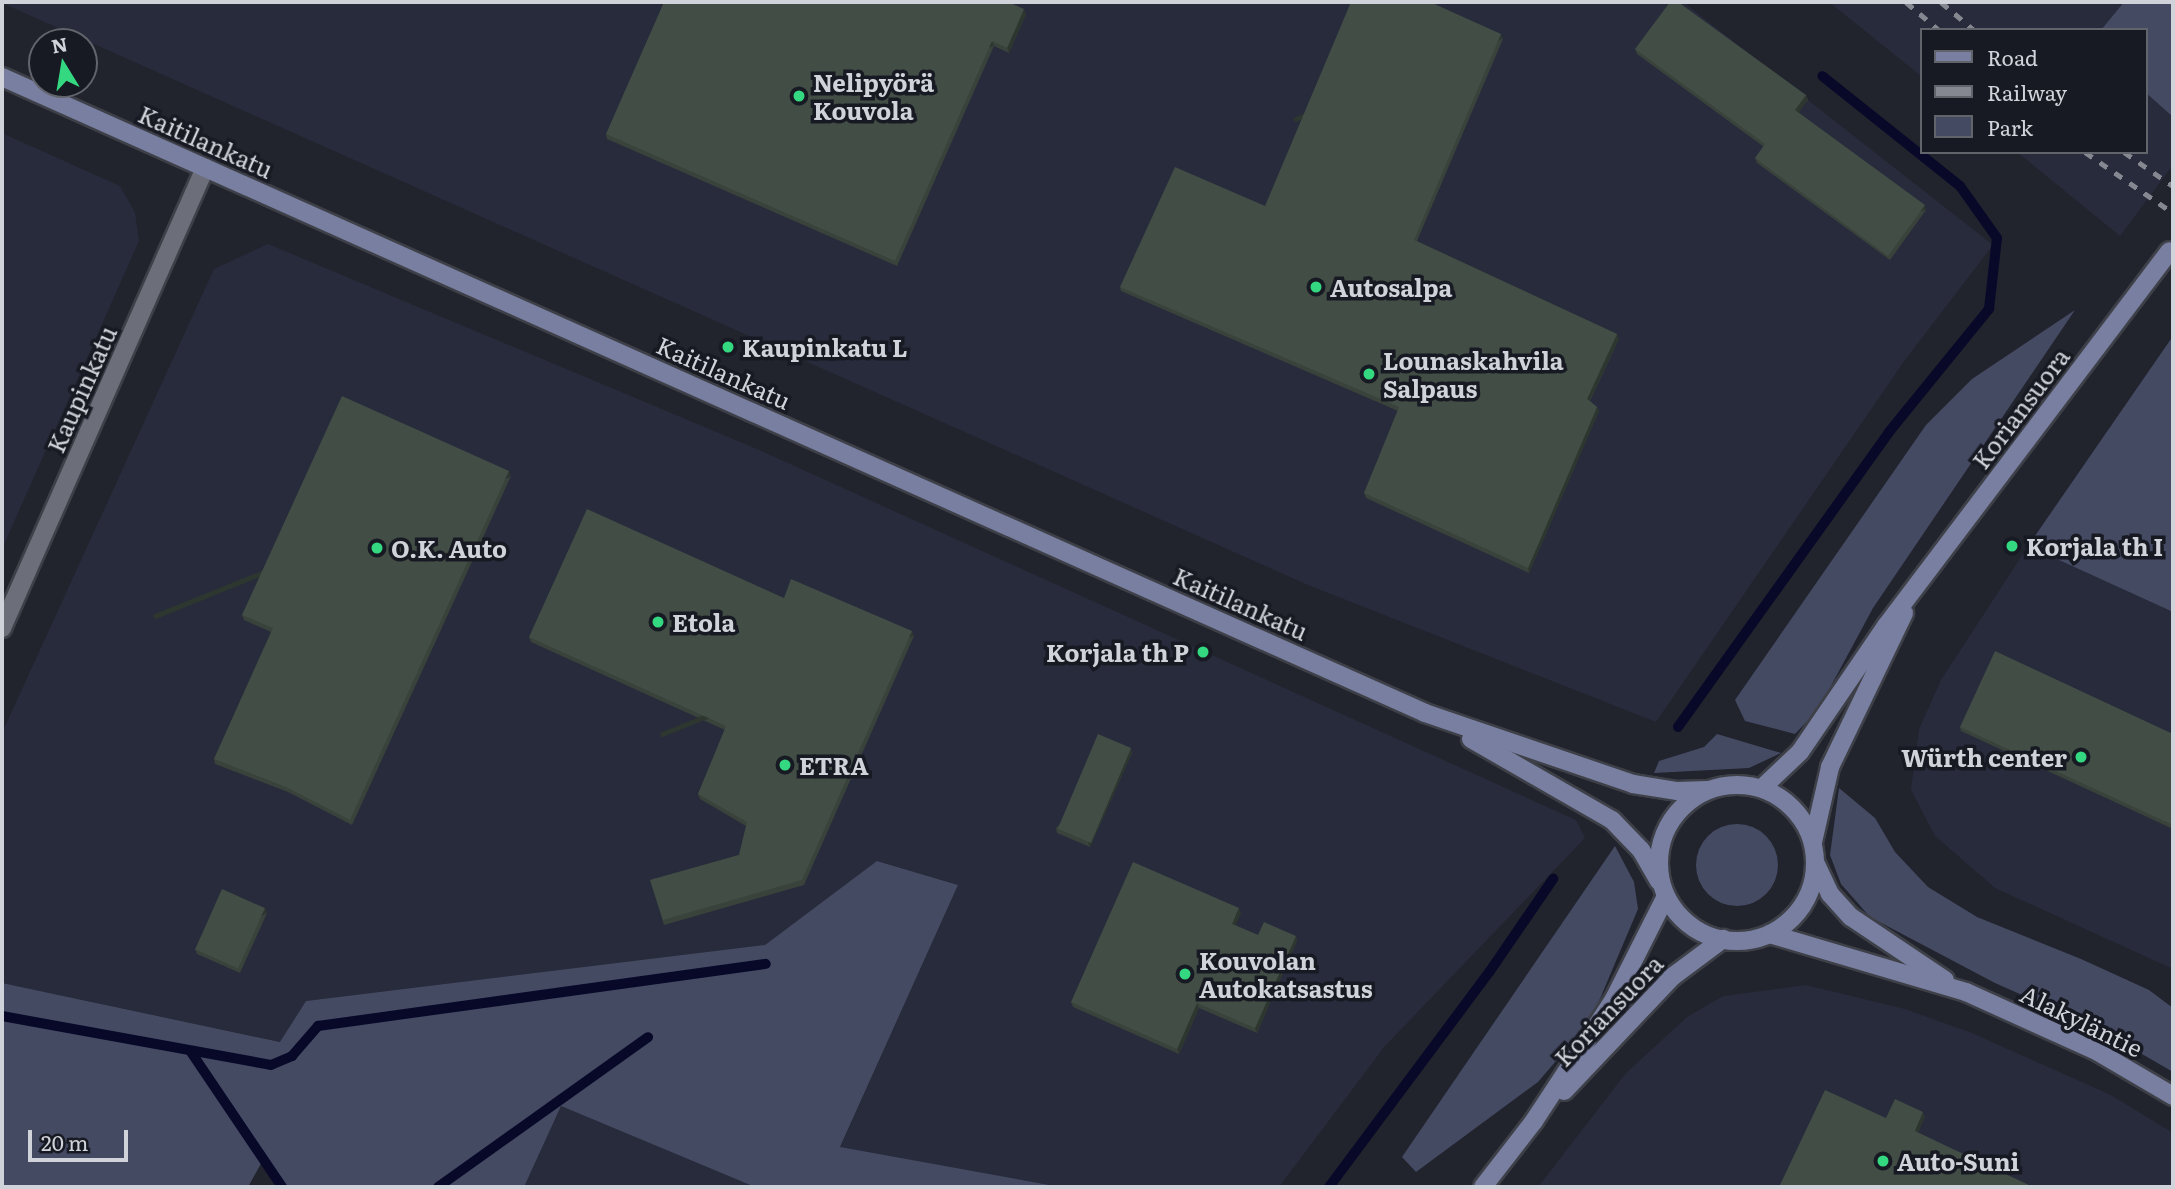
<!DOCTYPE html>
<html>
<head>
<meta charset="utf-8">
<style>
  body { margin:0 }
  #map { position:relative; width:2175px; height:1189px; overflow:hidden; background:#21232d; font-family:Literata,serif }
  div>[style] { position:absolute }
  .built>* { inset:0; background:#282b3b }
  .green>* { inset:0; background:#454a63 }
  .round { border-radius:50% }
  .stream>* { height:10px; margin:-5px; padding:0 5px; transform-origin:5px; border-radius:5px; background:#080928 }
  .roads { filter:drop-shadow(2px 0 #3e4048) drop-shadow(-2px 0 #3e4048) drop-shadow(0 2px #3e4048) drop-shadow(0 -2px #3e4048) }
  .street>* { height:18px; margin:-9px; padding:0 9px; transform-origin:9px; border-radius:9px; background:#6c6f7a }
  .secondary>* { height:18px; margin:-9px; padding:0 9px; transform-origin:9px; border-radius:9px; background:#797fa1 }
  .secondary>.ring { margin:-9px; padding:0; box-sizing:content-box; background:none; border:18px solid #797fa1; border-radius:50% }
  .rail>* { height:5px; margin-top:-2.5px; transform-origin:0; background:repeating-linear-gradient(90deg,#868891 0 9px,transparent 0 18px) }
  .wall>* { inset:0; background:#39423b }
  .shaded-wall>* { inset:0; background:#2e3630; transform-origin:0 0 }
  .building>* { inset:0; background:#424d45; transform-origin:0 0 }
  .dots>* { width:19px; height:19px; translate:-50% -50%; box-sizing:border-box; border:4px solid #181a23; border-radius:50% }
  span { translate:-50% -50%; white-space:nowrap; text-align:center; line-height:1.15; -webkit-text-stroke:7px #181a23; paint-order:stroke }
  .poi-label { font-size:24px; color:#d1d3da; font-weight:700 }
  .left { translate:0 -50%; text-align:left }
  .right { translate:-100% -50%; text-align:right }
  .street-label { font-size:24px; color:#d1d3da }
  .frame { position:absolute; inset:0; border:4px solid #d1d3da; pointer-events:none }
  .legend { position:absolute; left:1920px; top:28px; width:228px; height:126px; box-sizing:border-box; background:#181a23; border:2px solid #62646c; margin:0; padding:9px 12px; list-style:none; font-size:21px; color:#d1d3da }
  .legend li { display:flex; align-items:center; gap:14px; height:35px }
  .legend b { width:35px; border:2px solid #62646c }
  .north { position:absolute; left:28px; top:28px; width:70px; height:70px; box-sizing:border-box; background:#181a23; border:2px solid #62646c; border-radius:50%; rotate:349deg; font-size:19px; font-weight:700; line-height:28px; text-align:center; color:#d1d3da }
  .north::after { content:''; display:block; margin:auto; width:24px; height:32px; background:#34d881; clip-path:polygon(50% 0,100% 100%,50% 72%,0 100%) }
  .scale { position:absolute; left:28px; top:1130px; width:100px; height:32px; box-sizing:border-box; border:4px solid #d1d3da; border-top:0; padding-left:9px; font-size:21px; line-height:24px; white-space:nowrap; color:#d1d3da; -webkit-text-stroke:5px #181a23; paint-order:stroke }
</style>
</head>
<body>
<div id="map">
  <div class="built">
    <i style="clip-path:polygon(1683px 2px,1993px 245px,1905px 360px,1656px 722px,1308px 585px,2px 3px)"></i>
    <i style="clip-path:polygon(1829px 2px,2124px 2px,2101px 30px,1921px 30px,1921px 76px)"></i>
    <i style="clip-path:polygon(2145px 92px,2173px 117px,2173px 165px,2120px 236px,2017px 152px,2145px 152px)"></i>
    <i style="clip-path:polygon(2px 133px,120px 186px,135px 212px,139px 241px,2px 549px)"></i>
    <i style="clip-path:polygon(268px 244px,757px 449px,1576px 820px,1585px 838px,1385px 1046px,1279px 1187px,1060px 1187px,840px 1148px,958px 885px,878px 861px,765px 945px,306px 1001px,281px 1042px,2px 983px,2px 733px,214px 269px)"></i>
    <i style="clip-path:polygon(2028px 546px,2173px 612px,2173px 969px,1995px 888px,1935px 836px,1911px 790px,1919px 729px,1941px 680px)"></i>
    <i style="clip-path:polygon(1806px 985px,1905px 1009px,1972px 1033px,2111px 1095px,2173px 1133px,2173px 1187px,1538px 1187px,1626px 1073px,1687px 1017px,1723px 996px)"></i>
    <i style="clip-path:polygon(561px 1106px,755px 1187px,524px 1187px)"></i>
  </div>
  <div class="green">
    <i style="clip-path:polygon(2124px 2px,2173px 2px,2173px 117px,2145px 92px,2145px 30px,2101px 30px)"></i>
    <i style="clip-path:polygon(2075px 310px,1873px 608px,1818px 710px,1795px 734px,1745px 721px,1735px 700px,1926px 425px,1972px 379px)"></i>
    <i style="clip-path:polygon(2173px 336px,2173px 612px,2028px 546px)"></i>
    <i style="clip-path:polygon(1717px 734px,1781px 753px,1749px 768px,1654px 773px,1659px 761px,1704px 747px)"></i>
    <i style="clip-path:polygon(1839px 788px,1875px 818px,1895px 852px,1928px 887px,1977px 917px,2081px 959px,2149px 990px,2173px 1008px,2173px 1072px,2099px 1029px,1995px 983px,1870px 917px,1841px 884px,1830px 855px)"></i>
    <i class="round" style="left:1696px;top:824px;width:82px;height:82px"></i>
    <i style="clip-path:polygon(1615px 846px,1634px 882px,1638px 909px,1591px 1020px,1538px 1082px,1416px 1172px,1402px 1157px)"></i>
    <i style="clip-path:polygon(877px 861px,958px 885px,840px 1147px,1060px 1187px,755px 1187px,561px 1106px,524px 1187px,280px 1187px,263px 1160px,248px 1187px,2px 1187px,2px 983px,280px 1042px,306px 1001px,765px 945px)"></i>
  </div>
  <div class="stream">
    <i style="left:1678px;top:727px;width:363px;rotate:-54.4deg"></i>
    <i style="left:1889px;top:432px;width:159px;rotate:-50.9deg"></i>
    <i style="left:1989px;top:309px;width:71px;rotate:-83.6deg"></i>
    <i style="left:1997px;top:238px;width:64px;rotate:-125.4deg"></i>
    <i style="left:1960px;top:186px;width:176px;rotate:-141.4deg"></i>
    <i style="left:2px;top:1016px;width:273px;rotate:10.3deg"></i>
    <i style="left:271px;top:1065px;width:23px;rotate:-23deg"></i>
    <i style="left:292px;top:1056px;width:40px;rotate:-49deg"></i>
    <i style="left:318px;top:1026px;width:452px;rotate:-7.9deg"></i>
    <i style="left:191px;top:1052px;width:163px;rotate:56deg"></i>
    <i style="left:438px;top:1187px;width:258px;rotate:-35.5deg"></i>
    <i style="left:1329px;top:1187px;width:269px;rotate:-53.3deg"></i>
    <i style="left:1490px;top:971px;width:112px;rotate:-55.6deg"></i>
  </div>
  <div class="roads">
    <div class="street">
      <i style="left:2px;top:628px;width:503px;rotate:-66.19deg"></i>
    </div>
    <div class="secondary">
      <i style="left:2px;top:77px;width:1559px;rotate:24.08deg"></i>
      <i style="left:1425px;top:713px;width:220px;rotate:18.8deg"></i>
      <i style="left:1633px;top:784px;width:45px;rotate:9deg"></i>
      <i style="left:1677px;top:791px;width:30px;rotate:-2deg"></i>
      <i style="left:1471px;top:739px;width:163px;rotate:29.9deg"></i>
      <i style="left:1612px;top:820px;width:42px;rotate:46deg"></i>
      <i style="left:1641px;top:850px;width:36px;rotate:60deg"></i>
      <i class="ring" style="left:1659px;top:785px;width:138px;height:138px"></i>
      <i style="left:1762px;top:788px;width:52px;rotate:-43.5deg"></i>
      <i style="left:1800px;top:752px;width:153px;rotate:-55.7deg"></i>
      <i style="left:1886px;top:626px;width:470px;rotate:-52.9deg"></i>
      <i style="left:1813px;top:842px;width:77px;rotate:-77.2deg"></i>
      <i style="left:1830px;top:767px;width:171px;rotate:-64.3deg"></i>
      <i style="left:1816px;top:864px;width:33px;rotate:65deg"></i>
      <i style="left:1830px;top:894px;width:31px;rotate:48deg"></i>
      <i style="left:1851px;top:917px;width:113px;rotate:33.8deg"></i>
      <i style="left:1770px;top:934px;width:204px;rotate:16.5deg"></i>
      <i style="left:1966px;top:992px;width:145px;rotate:24.4deg"></i>
      <i style="left:2098px;top:1052px;width:87px;rotate:30.4deg"></i>
      <i style="left:1564px;top:1091px;width:157px;rotate:-46.5deg"></i>
      <i style="left:1672px;top:977px;width:64px;rotate:-36.7deg"></i>
      <i style="left:1483px;top:1187px;width:83px;rotate:-52.3deg"></i>
      <i style="left:1534px;top:1121px;width:146px;rotate:-56.7deg"></i>
      <i style="left:1614px;top:999px;width:115px;rotate:-63.2deg"></i>
    </div>
  </div>
  <div class="rail">
    <i style="left:1906px;top:2px;width:43px;rotate:40.3deg"></i>
    <i style="left:1941px;top:2px;width:43px;rotate:40.3deg"></i>
    <i style="left:2085px;top:152px;width:107px;rotate:34.7deg"></i>
    <i style="left:2124px;top:152px;width:60px;rotate:34.8deg"></i>
  </div>
  <div class="wall">
    <i style="clip-path:polygon(1011px 2px,1011px 3px,1026px 14px,1009px 53px,994px 46px,897px 266px,607px 139px,606px 134px)"></i>
    <i style="clip-path:polygon(1501px 34px,1503px 39px,1417px 241px,1617px 334px,1619px 339px,1590px 401px,1597px 407px,1599px 411px,1529px 573px,1366px 498px,1364px 493px,1398px 411px,1121px 291px,1120px 287px,1265px 206px)"></i>
    <i style="clip-path:polygon(1635px 49px,1806px 95px,1808px 100px,1798px 112px,1926px 210px,1890px 260px,1757px 163px,1755px 158px,1764px 147px,1637px 54px)"></i>
    <i style="clip-path:polygon(511px 476px,352px 825px,288px 792px,215px 764px,214px 759px,271px 632px,244px 620px,242px 615px)"></i>
    <i style="clip-path:polygon(784px 598px,914px 636px,804px 885px,664px 925px,650px 880px,739px 855px,746px 826px,700px 799px,698px 794px,725px 730px,531px 642px,529px 637px)"></i>
    <i style="clip-path:polygon(1960px 727px,2173px 734px,2173px 829px,1961px 731px)"></i>
    <i style="clip-path:polygon(1132px 753px,1090px 847px,1057px 833px,1056px 828px)"></i>
    <i style="clip-path:polygon(267px 913px,240px 973px,197px 954px,195px 949px)"></i>
    <i style="clip-path:polygon(1241px 913px,1235px 925px,1258px 935px,1297px 941px,1257px 1033px,1199px 1008px,1179px 1054px,1073px 1007px,1071px 1002px)"></i>
  </div>
  <div class="shaded-wall">
    <i style="clip-path:polygon(1024px 9px,1026px 14px,1009px 53px,1007px 48px)"></i>
    <i style="left:1501px;top:34px;width:5px;height:224px;rotate:68deg"></i>
    <i style="left:992px;top:41px;width:5px;height:240px;rotate:68deg"></i>
    <i style="clip-path:polygon(1806px 95px,1808px 100px,1797px 115px,1795px 110px)"></i>
    <i style="left:1925px;top:205px;width:5px;height:63px;rotate:79deg"></i>
    <i style="clip-path:polygon(1617px 334px,1619px 339px,1588px 404px,1587px 399px)"></i>
    <i style="clip-path:polygon(1597px 407px,1599px 411px,1529px 573px,1528px 568px)"></i>
    <i style="left:509px;top:471px;width:5px;height:384px;rotate:68deg"></i>
    <i style="left:912px;top:631px;width:5px;height:272px;rotate:68deg"></i>
    <i style="clip-path:polygon(1131px 748px,1132px 753px,1090px 847px,1088px 842px)"></i>
    <i style="left:265px;top:908px;width:5px;height:66px;rotate:68deg"></i>
    <i style="clip-path:polygon(1239px 908px,1241px 913px,1234px 929px,1232px 924px)"></i>
    <i style="clip-path:polygon(1296px 936px,1297px 941px,1257px 1033px,1255px 1028px)"></i>
    <i style="clip-path:polygon(1197px 1003px,1199px 1008px,1179px 1054px,1177px 1049px)"></i>
    <i style="clip-path:polygon(1923px 1112px,1925px 1117px,1917px 1136px,1915px 1131px)"></i>
  </div>
  <div class="building">
    <i style="clip-path:polygon(664px 2px,1008px 2px,1024px 9px,1007px 48px,992px 41px,895px 261px,606px 134px)"></i>
    <i style="clip-path:polygon(1351px 2px,1430px 2px,1501px 34px,1414px 240px,1617px 334px,1587px 399px,1597px 407px,1528px 568px,1364px 493px,1399px 407px,1120px 287px,1175px 167px,1265px 206px)"></i>
    <i style="clip-path:polygon(1670px 2px,1678px 2px,1806px 95px,1795px 110px,1925px 205px,1888px 256px,1755px 158px,1765px 144px,1635px 49px)"></i>
    <i style="clip-path:polygon(342px 396px,509px 471px,350px 820px,286px 787px,214px 759px,273px 628px,242px 615px)"></i>
    <i style="clip-path:polygon(587px 509px,784px 598px,791px 579px,912px 631px,802px 880px,663px 920px,650px 880px,739px 855px,747px 822px,698px 794px,726px 726px,529px 637px)"></i>
    <i style="clip-path:polygon(1995px 651px,2173px 734px,2173px 825px,1960px 727px)"></i>
    <i style="left:1098px;top:734px;width:36px;height:103px;rotate:23deg"></i>
    <i style="clip-path:polygon(1133px 862px,1239px 908px,1232px 924px,1258px 935px,1264px 922px,1296px 936px,1255px 1028px,1197px 1003px,1177px 1049px,1071px 1002px)"></i>
    <i style="left:222px;top:889px;width:47px;height:66px;rotate:24deg"></i>
    <i style="clip-path:polygon(1825px 1090px,1886px 1118px,1895px 1099px,1923px 1112px,1915px 1131px,2033px 1187px,1779px 1187px)"></i>
  </div>
  <div class="dots">
    <i style="left:799px;top:96px;background:#34d881"></i>
    <i style="left:1316px;top:287px;background:#34d881"></i>
    <i style="left:728px;top:347px;background:#34d881"></i>
    <i style="left:1369px;top:374px;background:#34d881"></i>
    <i style="left:2012px;top:546px;background:#34d881"></i>
    <i style="left:377px;top:548px;background:#34d881"></i>
    <i style="left:658px;top:622px;background:#34d881"></i>
    <i style="left:1203px;top:652px;background:#34d881"></i>
    <i style="left:2081px;top:757px;background:#34d881"></i>
    <i style="left:785px;top:765px;background:#34d881"></i>
    <i style="left:1185px;top:974px;background:#34d881"></i>
    <i style="left:1883px;top:1161px;background:#34d881"></i>
  </div>
  <div class="poi-label">
    <span class="left" style="left:813px;top:96px">Nelipyörä<br>Kouvola</span>
    <span class="left" style="left:1330px;top:287px">Autosalpa</span>
    <span class="left" style="left:742px;top:347px">Kaupinkatu L</span>
    <span class="left" style="left:1383px;top:374px">Lounaskahvila<br>Salpaus</span>
    <span class="left" style="left:2026px;top:546px">Korjala th I</span>
    <span class="left" style="left:391px;top:548px">O.K. Auto</span>
    <span class="left" style="left:672px;top:622px">Etola</span>
    <span class="right" style="left:1189px;top:652px">Korjala th P</span>
    <span class="right" style="left:2067px;top:757px">Würth center</span>
    <span class="left" style="left:799px;top:765px">ETRA</span>
    <span class="left" style="left:1199px;top:974px">Kouvolan<br>Autokatsastus</span>
    <span class="left" style="left:1897px;top:1161px">Auto-Suni</span>
  </div>
  <div class="street-label">
    <span style="left:206px;top:141px;rotate:24deg">Kaitilankatu</span>
    <span style="left:724px;top:372px;rotate:24deg">Kaitilankatu</span>
    <span style="left:81px;top:389px;rotate:-66deg">Kaupinkatu</span>
    <span style="left:2020px;top:408px;rotate:-53deg">Koriansuora</span>
    <span style="left:1241px;top:603px;rotate:24deg">Kaitilankatu</span>
    <span style="left:1608px;top:1010px;rotate:-46deg">Koriansuora</span>
    <span style="left:2082px;top:1020px;rotate:26deg">Alakyläntie</span>
  </div>
  <div class="frame"></div>
  <ul class="legend">
  <li><b style="height:9px;background:#797fa1"></b>Road</li>
  <li><b style="height:9px;background:#868891"></b>Railway</li>
  <li><b style="height:19px;background:#454a63"></b>Park</li>
  </ul>
  <div class="north">N</div>
  <div class="scale">20 m</div>
</div>
</body>
</html>
